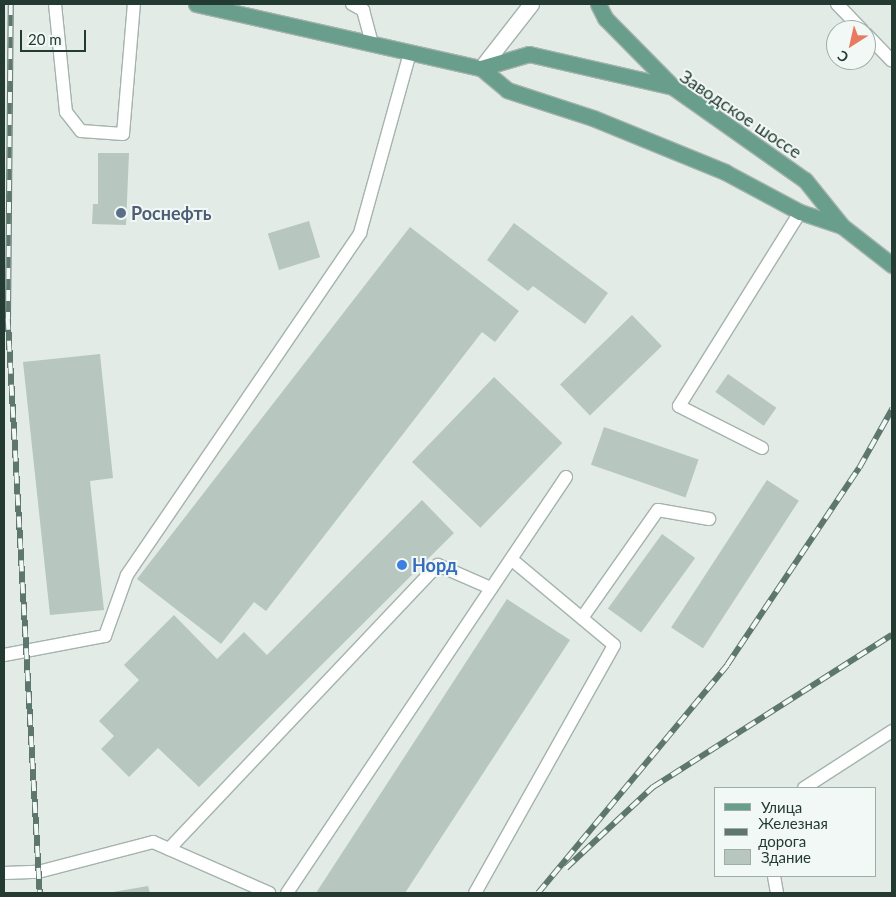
<!DOCTYPE html>
<html>
<head>
<meta charset="utf-8">
<style>
  body { margin:0 }
  #map { position:relative; width:896px; height:897px; overflow:hidden; background:#e2ebe6; font-family:Lato,sans-serif }
  div>[style] { position:absolute }
  .building>* { inset:0; background:#b7c6bf; transform-origin:0 0 }
  .roads { filter:drop-shadow(1px 0 #a5b3ad) drop-shadow(-1px 0 #a5b3ad) drop-shadow(0 1px #a5b3ad) drop-shadow(0 -1px #a5b3ad) }
  .service>* { height:12px; margin:-6px; padding:0 6px; transform-origin:6px; border-radius:6px; background:#fff }
  .minor>* { height:15px; margin:-7.5px; padding:0 7.5px; transform-origin:7.5px; border-radius:7.5px; background:#fff }
  .primary>* { height:15px; margin:-7.5px; padding:0 7.5px; transform-origin:7.5px; border-radius:7.5px; background:#699e8d }
  .rail>* { height:5.5px; margin-top:-2.75px; transform-origin:0; background:repeating-linear-gradient(90deg,#f2f8f5 0 11px,#5e776e 0 22px); box-sizing:border-box; border-block:1px solid #5e776e }
  .dots>* { width:14px; height:14px; translate:-50% -50%; box-sizing:border-box; border:2px solid #f2f8f5; border-radius:50% }
  span { translate:-50% -50%; white-space:nowrap; text-align:center; line-height:1.15; -webkit-text-stroke:4px #f2f8f5; paint-order:stroke }
  .street-label { font-size:18px; color:#233b33 }
  .service-label { font-size:18px; color:#4e5e75; font-weight:700 }
  .left { translate:0 -50%; text-align:left }
  .shop-label { font-size:18px; color:#366cbe; font-weight:700 }
  .frame { position:absolute; inset:0; border:5px solid #233b33; pointer-events:none }
  .legend { position:absolute; left:714px; top:787px; width:162px; height:90px; box-sizing:border-box; background:#f2f8f5; border:1px solid #9faca7; margin:0; padding:6px 9px; list-style:none; font-size:15px; color:#233b33 }
  .legend li { display:flex; align-items:center; gap:10px; height:25px }
  .legend b { width:25px; border:1px solid #9faca7 }
  .north { position:absolute; left:826px; top:20px; width:50px; height:50px; box-sizing:border-box; background:#f2f8f5; border:1px solid #9faca7; border-radius:50%; rotate:215deg; font-size:14px; font-weight:700; line-height:20px; text-align:center; color:#233b33 }
  .north::after { content:''; display:block; margin:auto; width:18px; height:22px; background:#e97a62; clip-path:polygon(50% 0,100% 100%,50% 72%,0 100%) }
  .scale { position:absolute; left:20px; top:30px; width:66px; height:22px; box-sizing:border-box; border:2px solid #233b33; border-top:0; padding-left:6px; font-size:15px; line-height:18px; white-space:nowrap; color:#233b33; -webkit-text-stroke:4px #f2f8f5; paint-order:stroke }
</style>
</head>
<body>
<div id="map">
  <div class="building">
    <i style="clip-path:polygon(98px 153px,129px 153px,126px 225px,92px 224px,93px 204px,98px 204px)"></i>
    <i style="left:309px;top:221px;width:38px;height:43px;rotate:73deg"></i>
    <i style="clip-path:polygon(514px 223px,608px 293px,585px 324px,533px 286px,528px 291px,487px 260px)"></i>
    <i style="clip-path:polygon(410px 227px,519px 311px,495px 342px,482px 332px,266px 611px,254px 602px,221px 644px,137px 579px)"></i>
    <i style="left:632px;top:315px;width:43px;height:100px;rotate:46deg"></i>
    <i style="clip-path:polygon(100px 354px,113px 478px,90px 481px,104px 610px,50px 615px,23px 362px)"></i>
    <i style="left:728px;top:374px;width:59px;height:22px;rotate:35deg"></i>
    <i style="left:494px;top:377px;width:95px;height:118px;rotate:44deg"></i>
    <i style="left:604px;top:427px;width:100px;height:40px;rotate:19deg"></i>
    <i style="left:767px;top:480px;width:38px;height:176px;rotate:33deg"></i>
    <i style="clip-path:polygon(422px 500px,454px 533px,199px 787px,158px 748px,129px 777px,101px 749px,114px 736px,99px 721px,139px 680px,124px 665px,174px 615px,217px 659px,244px 632px,267px 655px)"></i>
    <i style="left:662px;top:534px;width:41px;height:92px;rotate:36deg"></i>
    <i style="clip-path:polygon(507px 599px,570px 640px,405px 893px,316px 893px)"></i>
    <i style="clip-path:polygon(148px 886px,150px 893px,114px 893px,113px 892px)"></i>
  </div>
  <div class="roads">
    <div class="service">
      <i style="left:55px;top:4px;width:109px;rotate:84.2deg"></i>
      <i style="left:66px;top:112px;width:24px;rotate:52deg"></i>
      <i style="left:81px;top:131px;width:42px;rotate:4.1deg"></i>
      <i style="left:123px;top:134px;width:130px;rotate:-85.2deg"></i>
      <i style="left:352px;top:4px;width:13px;rotate:29deg"></i>
      <i style="left:363px;top:10px;width:35px;rotate:75deg"></i>
      <i style="left:837px;top:4px;width:36px;rotate:46deg"></i>
      <i style="left:866px;top:34px;width:37px;rotate:46deg"></i>
      <i style="left:762px;top:448px;width:93px;rotate:-153.2deg"></i>
      <i style="left:679px;top:406px;width:229px;rotate:-58deg"></i>
      <i style="left:582px;top:618px;width:132px;rotate:-54.9deg"></i>
      <i style="left:658px;top:510px;width:52px;rotate:10deg"></i>
      <i style="left:4px;top:655px;width:103px;rotate:-10.7deg"></i>
      <i style="left:105px;top:636px;width:65px;rotate:-70.2deg"></i>
      <i style="left:127px;top:575px;width:414px;rotate:-55.7deg"></i>
      <i style="left:360px;top:233px;width:187px;rotate:-74.5deg"></i>
      <i style="left:804px;top:788px;width:105px;rotate:-32.9deg"></i>
      <i style="left:169px;top:849px;width:391px;rotate:-46.6deg"></i>
      <i style="left:438px;top:565px;width:58px;rotate:23.5deg"></i>
      <i style="left:4px;top:873px;width:34px;rotate:-2deg"></i>
      <i style="left:38px;top:872px;width:119px;rotate:-14.6deg"></i>
      <i style="left:153px;top:842px;width:127px;rotate:23.7deg"></i>
      <i style="left:774px;top:876px;width:17px;rotate:80deg"></i>
      <i style="left:287px;top:893px;width:501px;rotate:-56.15deg"></i>
      <i style="left:475px;top:893px;width:284px;rotate:-60.7deg"></i>
      <i style="left:614px;top:645px;width:134px;rotate:-140.1deg"></i>
    </div>
    <div class="minor">
      <i style="left:481px;top:68px;width:81px;rotate:-52deg"></i>
    </div>
    <div class="primary">
      <i style="left:196px;top:4px;width:292px;rotate:12.7deg"></i>
      <i style="left:481px;top:68px;width:50px;rotate:-16.3deg"></i>
      <i style="left:529px;top:54px;width:148px;rotate:12.9deg"></i>
      <i style="left:673px;top:87px;width:161px;rotate:35.2deg"></i>
      <i style="left:805px;top:180px;width:59px;rotate:51.2deg"></i>
      <i style="left:842px;top:226px;width:63px;rotate:38deg"></i>
      <i style="left:598px;top:4px;width:16px;rotate:63deg"></i>
      <i style="left:605px;top:18px;width:97px;rotate:45.4deg"></i>
      <i style="left:481px;top:68px;width:34px;rotate:40deg"></i>
      <i style="left:507px;top:90px;width:90px;rotate:18deg"></i>
      <i style="left:593px;top:118px;width:143px;rotate:22.2deg"></i>
      <i style="left:725px;top:172px;width:85px;rotate:28.1deg"></i>
      <i style="left:800px;top:212px;width:44px;rotate:18.4deg"></i>
    </div>
  </div>
  <div class="rail">
    <i style="left:11px;top:4px;width:315px;rotate:90.5deg"></i>
    <i style="left:8px;top:319px;width:575px;rotate:86.81deg"></i>
    <i style="left:566px;top:868px;width:119px;rotate:-43deg"></i>
    <i style="left:653px;top:787px;width:283px;rotate:-32.5deg"></i>
    <i style="left:538px;top:893px;width:296px;rotate:-50.3deg"></i>
    <i style="left:727px;top:665px;width:237px;rotate:-56.2deg"></i>
    <i style="left:859px;top:468px;width:68px;rotate:-60.8deg"></i>
  </div>
  <div class="dots">
    <i style="left:121px;top:213px;background:#5c6f8a"></i>
    <i style="left:402px;top:565px;background:#3f7fe0"></i>
  </div>
  <div class="street-label">
    <span style="left:741px;top:114px;rotate:34deg">Заводское шоссе</span>
  </div>
  <div class="service-label">
    <span class="left" style="left:131px;top:213px">Роснефть</span>
  </div>
  <div class="shop-label">
    <span class="left" style="left:412px;top:565px">Норд</span>
  </div>
  <div class="frame"></div>
  <ul class="legend">
  <li><b style="height:6px;background:#699e8d"></b>Улица</li>
  <li><b style="height:6px;background:#5e776e"></b>Железная дорога</li>
  <li><b style="height:14px;background:#b7c6bf"></b>Здание</li>
  </ul>
  <div class="north">С</div>
  <div class="scale">20 m</div>
</div>
</body>
</html>
